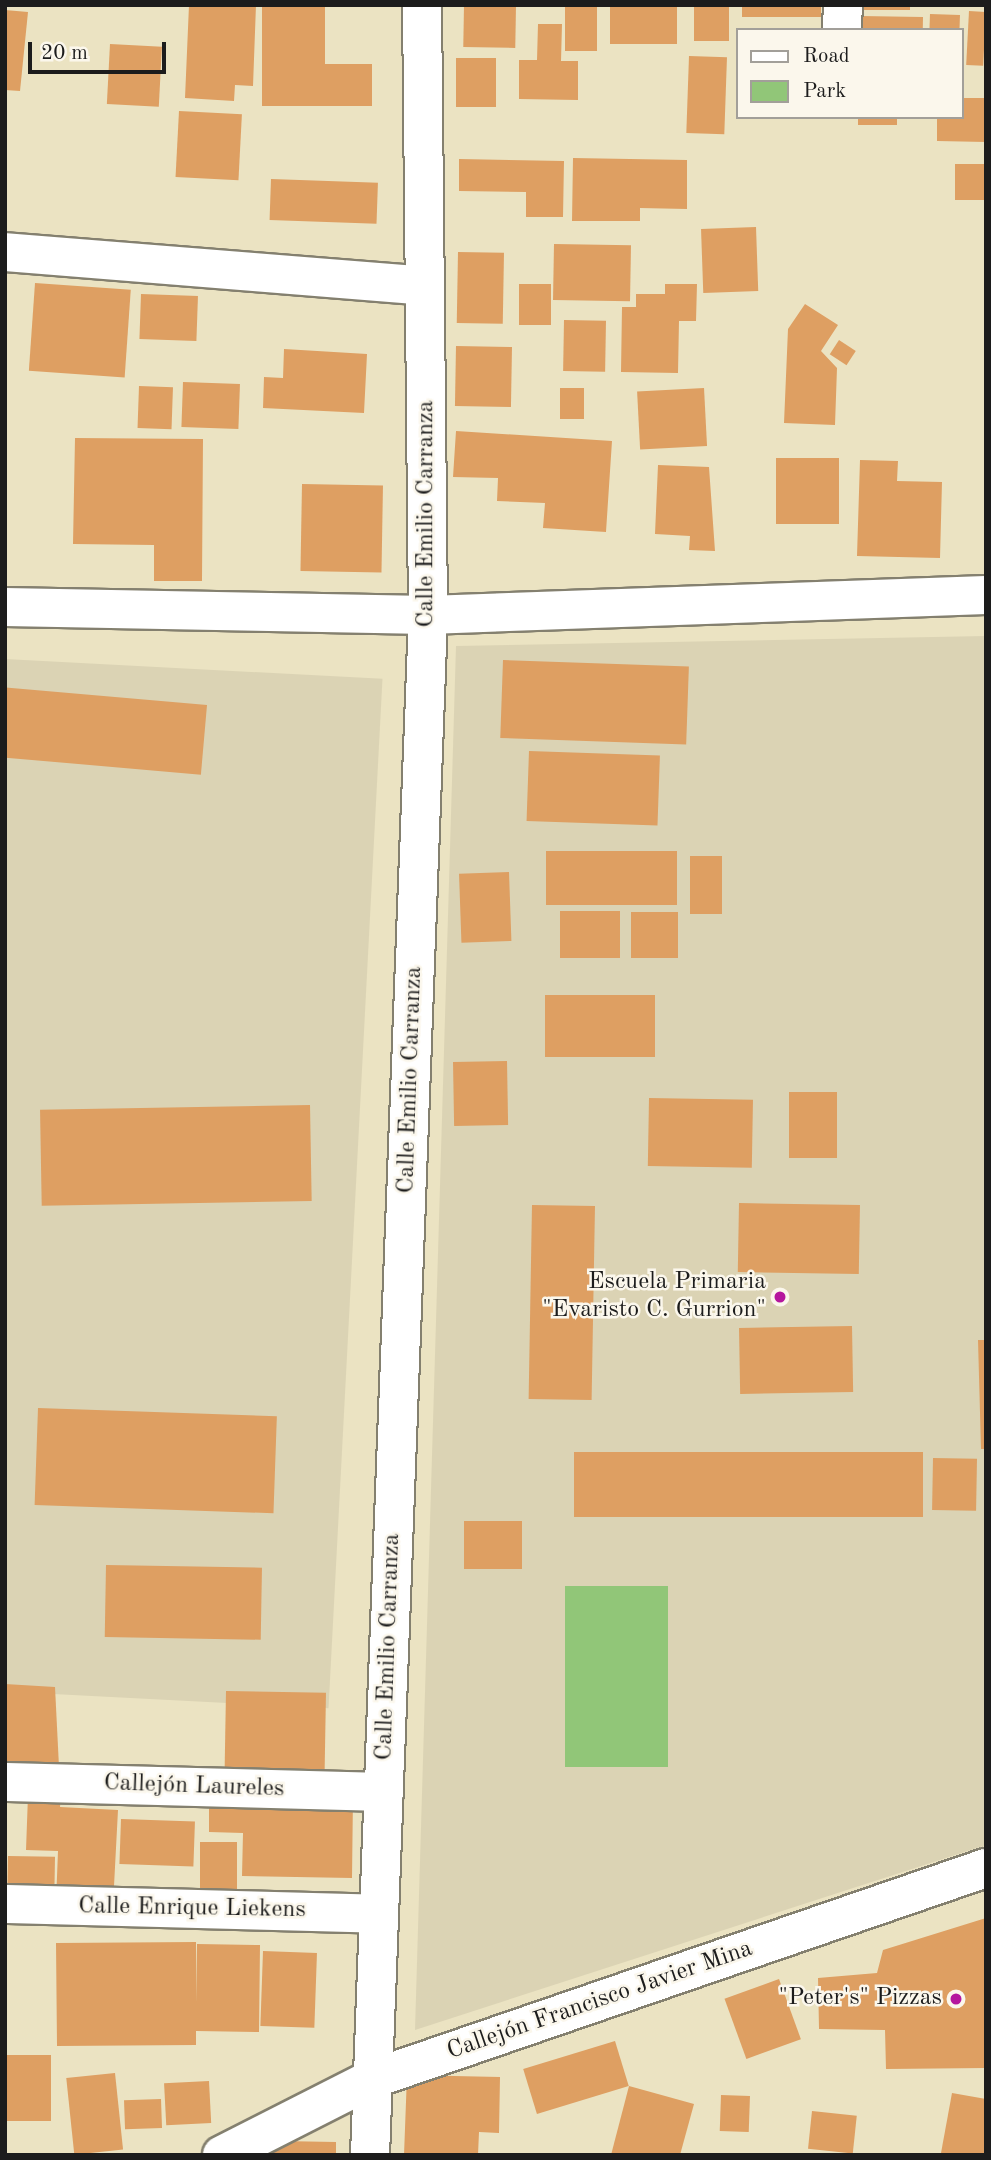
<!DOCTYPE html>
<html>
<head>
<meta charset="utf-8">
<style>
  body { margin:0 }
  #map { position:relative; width:991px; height:2160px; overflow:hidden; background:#ebe3c2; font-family:"Old Standard TT",serif }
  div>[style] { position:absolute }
  .built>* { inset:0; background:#dbd3b4; transform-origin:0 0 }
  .green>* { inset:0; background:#91c678; transform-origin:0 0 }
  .building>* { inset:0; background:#de9f62; transform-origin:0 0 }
  .roads { filter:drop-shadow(2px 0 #84806f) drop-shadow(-2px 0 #84806f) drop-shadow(0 2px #84806f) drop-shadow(0 -2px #84806f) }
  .minor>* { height:38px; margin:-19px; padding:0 19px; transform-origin:19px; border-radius:19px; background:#fff }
  .dots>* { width:19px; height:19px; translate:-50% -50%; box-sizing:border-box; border:4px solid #fbf7ec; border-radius:50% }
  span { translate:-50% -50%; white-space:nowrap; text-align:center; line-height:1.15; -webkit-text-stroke:5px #fbf7ec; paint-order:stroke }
  .street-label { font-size:24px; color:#1c1c1c }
  .poi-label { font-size:24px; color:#1c1c1c }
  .right { translate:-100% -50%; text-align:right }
  .frame { position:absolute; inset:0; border:7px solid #1c1c1c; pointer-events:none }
  .legend { position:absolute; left:736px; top:28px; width:228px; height:91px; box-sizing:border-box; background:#fbf7ec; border:2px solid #a29f99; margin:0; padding:9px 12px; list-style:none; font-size:21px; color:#1c1c1c }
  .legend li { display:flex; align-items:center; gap:14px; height:35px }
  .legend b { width:35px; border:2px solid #a29f99 }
  .scale { position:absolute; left:28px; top:42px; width:138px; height:32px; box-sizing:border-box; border:4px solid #1c1c1c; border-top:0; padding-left:9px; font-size:21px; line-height:24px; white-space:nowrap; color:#1c1c1c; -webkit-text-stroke:5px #fbf7ec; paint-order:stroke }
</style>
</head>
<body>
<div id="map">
  <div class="built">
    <i style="clip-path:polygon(986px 636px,986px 1845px,415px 2030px,456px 646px)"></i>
    <i style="left:5px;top:659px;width:378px;height:1031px;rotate:3deg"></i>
  </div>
  <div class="green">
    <i style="left:565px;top:1586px;width:103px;height:181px"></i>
  </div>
  <div class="building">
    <i style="clip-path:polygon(189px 5px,256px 5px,253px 86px,235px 85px,234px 101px,185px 98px)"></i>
    <i style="clip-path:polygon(262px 5px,325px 5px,325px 64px,372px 64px,372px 106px,262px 106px)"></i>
    <i style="left:464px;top:5px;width:52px;height:42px;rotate:1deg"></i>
    <i style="left:565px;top:5px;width:32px;height:46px"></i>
    <i style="left:610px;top:5px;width:67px;height:39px"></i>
    <i style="left:694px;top:5px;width:35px;height:36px"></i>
    <i style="left:742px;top:5px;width:79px;height:12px"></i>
    <i style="left:863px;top:5px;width:47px;height:5px"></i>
    <i style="clip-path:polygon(5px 10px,28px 12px,20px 91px,5px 90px)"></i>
    <i style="left:969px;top:11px;width:17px;height:54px;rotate:3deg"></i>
    <i style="left:930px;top:14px;width:30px;height:16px;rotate:2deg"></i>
    <i style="left:860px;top:16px;width:63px;height:14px;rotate:1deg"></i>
    <i style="clip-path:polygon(538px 24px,562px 24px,561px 61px,578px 61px,578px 100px,519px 99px,519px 60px,537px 60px)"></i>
    <i style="left:110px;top:44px;width:52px;height:60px;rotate:3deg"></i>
    <i style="left:689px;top:56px;width:38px;height:77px;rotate:2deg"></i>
    <i style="left:456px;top:58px;width:40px;height:49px"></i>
    <i style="clip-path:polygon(961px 98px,986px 98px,986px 142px,937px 141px,937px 117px,961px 117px)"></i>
    <i style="left:179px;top:111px;width:63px;height:66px;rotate:3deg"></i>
    <i style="left:858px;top:117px;width:39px;height:8px"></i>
    <i style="clip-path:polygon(573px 158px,687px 160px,687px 209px,640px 208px,640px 221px,572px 221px)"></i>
    <i style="clip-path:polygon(459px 159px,564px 161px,563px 217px,526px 217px,526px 192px,459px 191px)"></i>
    <i style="left:955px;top:164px;width:31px;height:36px"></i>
    <i style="left:271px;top:179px;width:107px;height:41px;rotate:2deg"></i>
    <i style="left:756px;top:227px;width:64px;height:55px;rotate:88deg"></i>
    <i style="left:554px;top:244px;width:77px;height:56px;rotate:1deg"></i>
    <i style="left:458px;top:252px;width:46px;height:71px;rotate:1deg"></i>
    <i style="left:35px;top:283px;width:96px;height:88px;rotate:4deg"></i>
    <i style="left:519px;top:284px;width:32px;height:41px"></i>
    <i style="clip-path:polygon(665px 284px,697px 284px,696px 321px,679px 321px,678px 373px,621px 372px,622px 307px,636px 307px,636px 294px,665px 294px)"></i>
    <i style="left:141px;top:294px;width:57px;height:45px;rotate:2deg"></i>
    <i style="clip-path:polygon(805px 304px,838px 325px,821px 351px,837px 368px,835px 425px,784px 423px,788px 329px)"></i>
    <i style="left:564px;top:320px;width:42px;height:51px;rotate:1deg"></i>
    <i style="left:839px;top:340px;width:20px;height:17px;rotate:33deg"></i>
    <i style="left:456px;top:346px;width:56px;height:60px;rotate:1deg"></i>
    <i style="clip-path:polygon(284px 349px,367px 354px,364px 413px,263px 408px,264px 377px,283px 378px)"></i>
    <i style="left:183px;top:382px;width:57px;height:45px;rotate:2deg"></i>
    <i style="left:139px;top:386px;width:34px;height:42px;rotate:2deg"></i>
    <i style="left:560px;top:388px;width:24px;height:31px"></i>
    <i style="left:704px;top:388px;width:58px;height:67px;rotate:87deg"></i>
    <i style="clip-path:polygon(456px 431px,612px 441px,606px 532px,543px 528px,545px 503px,497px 501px,498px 478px,453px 477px)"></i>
    <i style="clip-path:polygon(75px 438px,203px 439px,202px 581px,154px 581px,154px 545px,73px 544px)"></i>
    <i style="left:776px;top:458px;width:63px;height:66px"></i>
    <i style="clip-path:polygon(860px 460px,898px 461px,897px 481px,942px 482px,940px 558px,857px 556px)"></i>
    <i style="clip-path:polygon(658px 465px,709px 467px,715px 551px,689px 550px,690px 536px,655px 534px)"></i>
    <i style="left:302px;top:484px;width:81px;height:87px;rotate:1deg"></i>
    <i style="left:503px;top:660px;width:186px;height:78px;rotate:2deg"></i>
    <i style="left:207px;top:705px;width:70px;height:202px;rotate:95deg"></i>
    <i style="left:529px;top:751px;width:131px;height:70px;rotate:2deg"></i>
    <i style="left:546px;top:851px;width:131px;height:54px"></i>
    <i style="left:690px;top:856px;width:32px;height:58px"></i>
    <i style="left:509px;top:872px;width:69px;height:50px;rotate:88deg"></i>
    <i style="left:560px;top:911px;width:60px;height:47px"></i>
    <i style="left:631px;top:912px;width:47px;height:46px"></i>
    <i style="left:545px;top:995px;width:110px;height:62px"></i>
    <i style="left:507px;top:1061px;width:64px;height:54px;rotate:89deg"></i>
    <i style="left:789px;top:1092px;width:48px;height:66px"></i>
    <i style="left:649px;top:1098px;width:104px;height:68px;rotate:1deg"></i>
    <i style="left:310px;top:1105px;width:96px;height:270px;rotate:89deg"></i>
    <i style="left:739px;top:1203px;width:121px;height:69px;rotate:1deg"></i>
    <i style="left:532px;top:1205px;width:63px;height:194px;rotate:1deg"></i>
    <i style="left:852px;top:1326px;width:66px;height:113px;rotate:89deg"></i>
    <i style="clip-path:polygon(978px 1340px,986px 1340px,986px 1449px,981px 1449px)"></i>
    <i style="left:38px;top:1408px;width:239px;height:97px;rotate:2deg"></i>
    <i style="left:923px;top:1452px;width:65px;height:349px;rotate:90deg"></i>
    <i style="left:933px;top:1458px;width:44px;height:52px;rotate:1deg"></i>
    <i style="left:464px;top:1521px;width:58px;height:48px"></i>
    <i style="left:106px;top:1565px;width:156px;height:72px;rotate:1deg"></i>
    <i style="clip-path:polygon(5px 1684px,55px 1687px,59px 1767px,5px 1770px)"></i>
    <i style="left:226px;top:1691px;width:100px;height:81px;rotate:1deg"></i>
    <i style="clip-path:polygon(28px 1795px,61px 1796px,60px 1807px,118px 1810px,113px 1905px,56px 1902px,58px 1851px,26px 1850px)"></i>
    <i style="clip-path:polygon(209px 1795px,353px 1796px,352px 1878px,242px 1876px,243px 1833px,209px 1832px)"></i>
    <i style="left:121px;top:1819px;width:74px;height:45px;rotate:2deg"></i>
    <i style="left:200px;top:1842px;width:37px;height:60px"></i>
    <i style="left:8px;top:1856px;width:47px;height:46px;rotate:1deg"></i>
    <i style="clip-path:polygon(986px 1918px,986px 2068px,886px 2069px,885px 2030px,819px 2029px,818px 1978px,877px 1973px,883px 1950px)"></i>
    <i style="clip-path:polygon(196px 1942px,196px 2003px,197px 1944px,260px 1945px,259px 2032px,196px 2031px,196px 2045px,57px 2046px,56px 1943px)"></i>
    <i style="left:263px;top:1951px;width:54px;height:75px;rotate:2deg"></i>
    <i style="left:779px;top:1979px;width:64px;height:58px;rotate:70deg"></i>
    <i style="left:615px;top:2041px;width:47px;height:96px;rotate:73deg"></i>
    <i style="left:5px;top:2055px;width:46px;height:66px"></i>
    <i style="left:115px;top:2073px;width:77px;height:49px;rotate:84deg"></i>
    <i style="clip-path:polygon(407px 2075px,500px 2077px,499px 2133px,479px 2132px,478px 2155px,404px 2155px)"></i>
    <i style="left:209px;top:2081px;width:42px;height:45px;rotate:87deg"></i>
    <i style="clip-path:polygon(629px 2086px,694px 2104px,680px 2155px,611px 2155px)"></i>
    <i style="clip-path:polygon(952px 2093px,986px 2099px,986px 2155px,941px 2153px)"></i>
    <i style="left:721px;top:2095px;width:29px;height:36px;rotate:2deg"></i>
    <i style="left:161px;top:2099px;width:29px;height:37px;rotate:88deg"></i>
    <i style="left:812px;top:2111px;width:45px;height:38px;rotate:6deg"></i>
    <i style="clip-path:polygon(280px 2141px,336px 2142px,336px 2155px,256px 2155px)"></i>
  </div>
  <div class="roads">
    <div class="minor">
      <i style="left:842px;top:30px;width:25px;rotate:-88deg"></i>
      <i style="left:5px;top:252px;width:421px;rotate:4.6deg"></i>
      <i style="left:5px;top:607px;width:423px;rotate:1.1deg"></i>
      <i style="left:428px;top:615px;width:558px;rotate:-2.05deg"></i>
      <i style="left:5px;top:1782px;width:379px;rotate:1.5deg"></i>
      <i style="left:5px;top:1904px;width:374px;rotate:1.5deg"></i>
      <i style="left:222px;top:2155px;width:168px;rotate:-26.9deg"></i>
      <i style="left:372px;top:2079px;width:649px;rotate:-18.97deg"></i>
      <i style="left:370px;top:2155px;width:1541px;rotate:-87.84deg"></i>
      <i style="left:428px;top:615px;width:610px;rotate:-90.56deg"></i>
    </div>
  </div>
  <div class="dots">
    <i style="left:780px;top:1297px;background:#b5179e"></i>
    <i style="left:956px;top:1999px;background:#b5179e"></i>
  </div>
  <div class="street-label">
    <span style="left:427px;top:514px;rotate:-90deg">Calle Emilio Carranza</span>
    <span style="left:411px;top:1080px;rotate:-88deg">Calle Emilio Carranza</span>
    <span style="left:389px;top:1647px;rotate:-88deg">Calle Emilio Carranza</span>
    <span style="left:194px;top:1787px;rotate:2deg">Callejón Laureles</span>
    <span style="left:192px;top:1909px;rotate:1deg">Calle Enrique Liekens</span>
    <span style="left:600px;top:2001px;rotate:-19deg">Callejón Francisco Javier Mina</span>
  </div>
  <div class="poi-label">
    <span class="right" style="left:766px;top:1297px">Escuela Primaria<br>"Evaristo C. Gurrion"</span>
    <span class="right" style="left:942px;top:1999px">"Peter's" Pizzas</span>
  </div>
  <div class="frame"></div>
  <ul class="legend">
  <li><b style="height:9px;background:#fff"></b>Road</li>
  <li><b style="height:19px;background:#91c678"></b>Park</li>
  </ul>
  <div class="scale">20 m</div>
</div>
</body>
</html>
